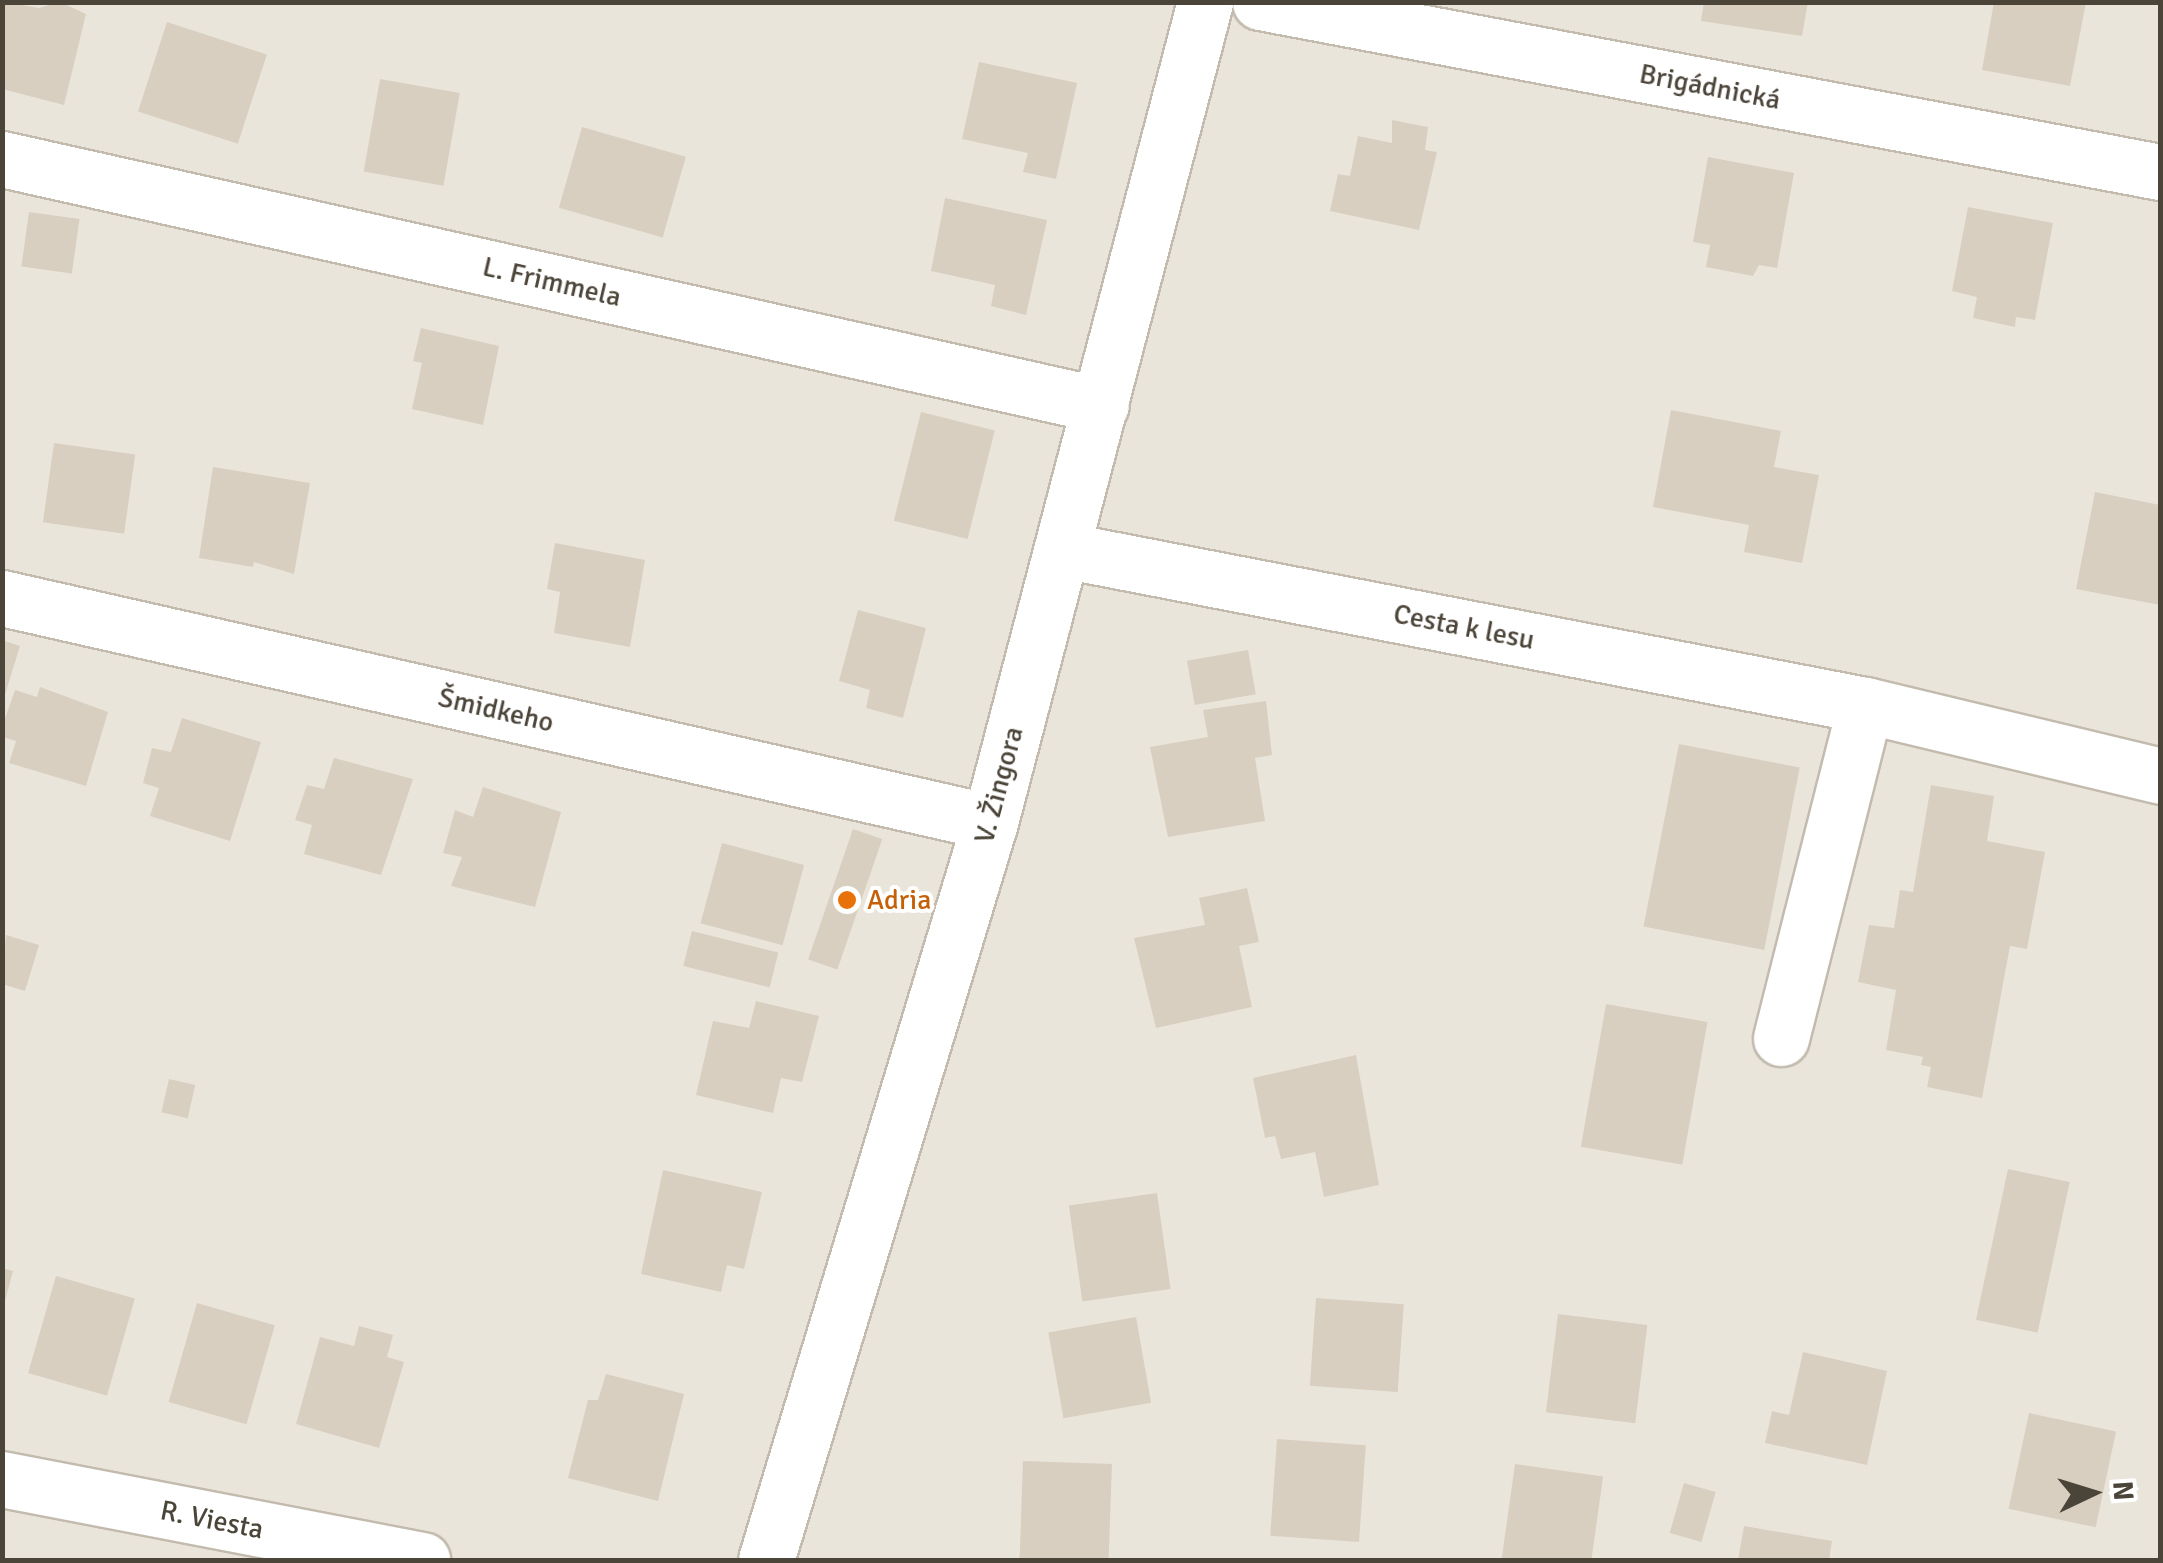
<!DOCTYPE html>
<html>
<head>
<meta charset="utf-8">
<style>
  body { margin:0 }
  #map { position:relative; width:2163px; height:1563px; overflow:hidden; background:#f6f3ec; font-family:Signika,sans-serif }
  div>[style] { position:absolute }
  .residential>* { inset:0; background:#eae5da; transform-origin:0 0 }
  .building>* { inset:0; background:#d8cfc1; transform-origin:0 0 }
  .roads { filter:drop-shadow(2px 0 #c2bbae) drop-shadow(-2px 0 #c2bbae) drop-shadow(0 2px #c2bbae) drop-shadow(0 -2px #c2bbae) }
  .minor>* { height:55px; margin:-27.5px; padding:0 27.5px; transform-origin:27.5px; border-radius:27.5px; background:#fff }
  .dots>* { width:28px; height:28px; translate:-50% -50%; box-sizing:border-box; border:5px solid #fff; border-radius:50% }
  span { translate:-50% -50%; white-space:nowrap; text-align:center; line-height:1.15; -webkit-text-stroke:8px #fff; paint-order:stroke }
  .street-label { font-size:28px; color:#4b4439 }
  .food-label { font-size:28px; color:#c56008 }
  .left { translate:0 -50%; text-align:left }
  .frame { position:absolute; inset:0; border:5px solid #4b4439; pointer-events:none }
  .north { position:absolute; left:2043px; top:1443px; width:100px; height:100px; -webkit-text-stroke:8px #fff; paint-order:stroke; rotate:86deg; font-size:28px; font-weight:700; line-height:40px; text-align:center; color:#4b4439 }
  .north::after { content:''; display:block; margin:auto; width:35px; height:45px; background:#4b4439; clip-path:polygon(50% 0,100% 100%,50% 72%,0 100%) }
</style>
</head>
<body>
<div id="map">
  <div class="residential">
    <i style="left:3px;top:3px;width:2157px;height:1557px"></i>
  </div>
  <div class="building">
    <i style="clip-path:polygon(5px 2px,39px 8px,60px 2px,86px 14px,64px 105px,2px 89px)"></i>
    <i style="clip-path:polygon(1704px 2px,1808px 2px,1802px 36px,1701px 21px)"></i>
    <i style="clip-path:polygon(1994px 2px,2086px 2px,2070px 86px,1982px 70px)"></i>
    <i style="left:167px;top:22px;width:105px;height:94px;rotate:18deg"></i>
    <i style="clip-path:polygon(979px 62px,1077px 83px,1056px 179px,1023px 172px,1028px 153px,962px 139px)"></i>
    <i style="left:380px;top:79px;width:81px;height:94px;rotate:10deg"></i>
    <i style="clip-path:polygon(1392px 120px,1428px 127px,1425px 150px,1437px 152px,1419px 230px,1330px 211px,1338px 174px,1350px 176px,1358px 136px,1392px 143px)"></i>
    <i style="left:582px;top:127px;width:108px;height:84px;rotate:16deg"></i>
    <i style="clip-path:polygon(1708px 157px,1794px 173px,1777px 268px,1759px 265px,1753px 276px,1706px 267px,1710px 245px,1693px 242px)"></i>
    <i style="clip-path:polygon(945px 198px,1047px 220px,1026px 315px,991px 306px,995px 285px,931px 271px)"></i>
    <i style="clip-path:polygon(1968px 207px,2053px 223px,2035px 320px,2016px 317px,2015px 327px,1973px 318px,1977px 297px,1952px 291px)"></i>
    <i style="left:29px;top:212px;width:51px;height:55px;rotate:8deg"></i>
    <i style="clip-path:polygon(421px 328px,499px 346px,483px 425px,412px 409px,422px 363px,413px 361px)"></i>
    <i style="clip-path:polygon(1671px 410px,1781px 431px,1774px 467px,1819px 475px,1802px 563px,1744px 552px,1749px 525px,1653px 507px)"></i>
    <i style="left:921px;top:412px;width:76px;height:112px;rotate:14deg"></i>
    <i style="left:54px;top:443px;width:82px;height:80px;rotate:8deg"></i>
    <i style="clip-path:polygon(213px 467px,310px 483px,294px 574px,254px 562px,253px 567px,199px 558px)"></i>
    <i style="clip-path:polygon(2095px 492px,2160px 505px,2160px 605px,2076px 589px)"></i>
    <i style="clip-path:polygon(555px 543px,645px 560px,630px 647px,554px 633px,560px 592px,547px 589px)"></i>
    <i style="clip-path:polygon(858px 610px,926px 628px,903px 718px,866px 708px,870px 690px,839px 681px)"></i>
    <i style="clip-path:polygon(2px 640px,20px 646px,3px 701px,2px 701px)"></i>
    <i style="left:1248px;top:650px;width:45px;height:62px;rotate:80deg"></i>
    <i style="clip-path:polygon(40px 687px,108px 712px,86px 786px,9px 763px,16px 741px,2px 737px,2px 727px,15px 690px,37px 697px)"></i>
    <i style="clip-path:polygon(1266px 701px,1272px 755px,1255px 758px,1265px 821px,1168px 837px,1150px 747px,1208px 737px,1203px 710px)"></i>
    <i style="clip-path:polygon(182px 718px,261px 742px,230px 841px,150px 816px,159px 788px,143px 783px,152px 748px,171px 752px)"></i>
    <i style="left:1679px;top:744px;width:123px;height:186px;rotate:11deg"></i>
    <i style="clip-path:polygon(334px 758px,413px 779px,381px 875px,304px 854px,312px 825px,295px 820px,307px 785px,324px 789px)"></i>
    <i style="clip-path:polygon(1931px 785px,1994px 796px,1987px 841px,2045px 852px,2027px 949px,2010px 946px,1982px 1098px,1927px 1087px,1931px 1067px,1921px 1065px,1923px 1057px,1886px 1050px,1896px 990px,1858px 982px,1869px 925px,1894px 928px,1900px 890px,1913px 892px)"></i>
    <i style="clip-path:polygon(483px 787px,561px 812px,535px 907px,451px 886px,462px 857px,443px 853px,455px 810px,473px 817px)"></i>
    <i style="left:853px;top:829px;width:31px;height:138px;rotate:19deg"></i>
    <i style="left:722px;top:843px;width:85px;height:83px;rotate:15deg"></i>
    <i style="clip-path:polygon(1247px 888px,1259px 942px,1239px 946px,1252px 1007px,1156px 1028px,1134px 938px,1205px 925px,1199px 898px)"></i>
    <i style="left:692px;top:931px;width:89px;height:36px;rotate:14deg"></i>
    <i style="clip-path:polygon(6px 935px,39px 945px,25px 991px,2px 984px)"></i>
    <i style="clip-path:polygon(756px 1001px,819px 1016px,802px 1082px,781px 1078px,773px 1113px,696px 1095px,713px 1021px,749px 1028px)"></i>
    <i style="left:1606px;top:1004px;width:103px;height:145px;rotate:10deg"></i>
    <i style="clip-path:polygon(1356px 1055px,1379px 1185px,1324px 1197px,1315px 1152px,1281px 1159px,1275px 1136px,1265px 1138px,1253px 1078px)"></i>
    <i style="left:169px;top:1079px;width:27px;height:34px;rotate:13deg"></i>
    <i style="left:2008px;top:1169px;width:63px;height:154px;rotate:12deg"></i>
    <i style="clip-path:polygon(663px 1170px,762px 1192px,744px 1269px,727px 1265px,721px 1292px,641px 1274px)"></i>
    <i style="left:1157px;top:1193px;width:97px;height:89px;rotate:82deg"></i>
    <i style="clip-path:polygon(2px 1268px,13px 1271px,4px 1305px,2px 1305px)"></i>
    <i style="left:56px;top:1276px;width:82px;height:101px;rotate:16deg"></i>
    <i style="left:1316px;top:1298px;width:88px;height:88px;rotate:4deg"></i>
    <i style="left:197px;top:1303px;width:81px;height:103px;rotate:16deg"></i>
    <i style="left:1558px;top:1314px;width:90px;height:99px;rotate:7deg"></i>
    <i style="left:1136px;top:1317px;width:87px;height:89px;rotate:80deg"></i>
    <i style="clip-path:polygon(359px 1326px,393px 1335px,387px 1357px,404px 1362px,379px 1448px,296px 1424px,320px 1337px,354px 1346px)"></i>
    <i style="clip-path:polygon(1803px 1352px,1887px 1371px,1867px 1465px,1765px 1443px,1772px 1411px,1789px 1415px)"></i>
    <i style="clip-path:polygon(606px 1374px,684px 1394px,658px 1501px,568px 1478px,588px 1400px,598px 1400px)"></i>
    <i style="left:2029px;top:1413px;width:89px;height:98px;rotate:12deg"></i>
    <i style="left:1277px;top:1439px;width:89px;height:97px;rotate:4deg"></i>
    <i style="left:1023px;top:1461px;width:89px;height:98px;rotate:2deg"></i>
    <i style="left:1515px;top:1464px;width:89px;height:96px;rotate:8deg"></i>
    <i style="left:1684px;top:1483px;width:33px;height:52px;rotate:16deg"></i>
    <i style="clip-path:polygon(1744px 1526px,1832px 1541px,1829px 1560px,1738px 1560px)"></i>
  </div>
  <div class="roads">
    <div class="minor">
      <i style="left:1260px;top:2px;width:916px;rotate:10.7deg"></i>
      <i style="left:2px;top:159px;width:1126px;rotate:12.62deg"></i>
      <i style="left:1063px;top:550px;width:817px;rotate:10.94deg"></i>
      <i style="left:1865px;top:705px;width:303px;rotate:13.5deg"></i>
      <i style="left:2px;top:598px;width:1013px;rotate:12.77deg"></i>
      <i style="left:1781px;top:1038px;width:343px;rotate:-75.8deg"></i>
      <i style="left:2px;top:1479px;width:428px;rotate:10.9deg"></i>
      <i style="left:766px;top:1560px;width:771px;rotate:-73.12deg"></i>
      <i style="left:990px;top:822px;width:848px;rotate:-75.31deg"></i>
    </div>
  </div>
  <div class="dots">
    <i style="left:847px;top:900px;background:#e8710a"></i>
  </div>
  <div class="street-label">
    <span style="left:1710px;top:87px;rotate:11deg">Brigádnická</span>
    <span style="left:552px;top:282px;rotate:13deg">L. Frimmela</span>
    <span style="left:1464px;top:627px;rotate:11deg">Cesta k lesu</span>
    <span style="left:496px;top:710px;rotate:13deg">Šmidkeho</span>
    <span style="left:999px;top:785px;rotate:-75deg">V. Žingora</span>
    <span style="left:212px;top:1520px;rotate:11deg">R. Viesta</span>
  </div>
  <div class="food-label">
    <span class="left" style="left:867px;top:900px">Adria</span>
  </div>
  <div class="frame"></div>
  <div class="north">N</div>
</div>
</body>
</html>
